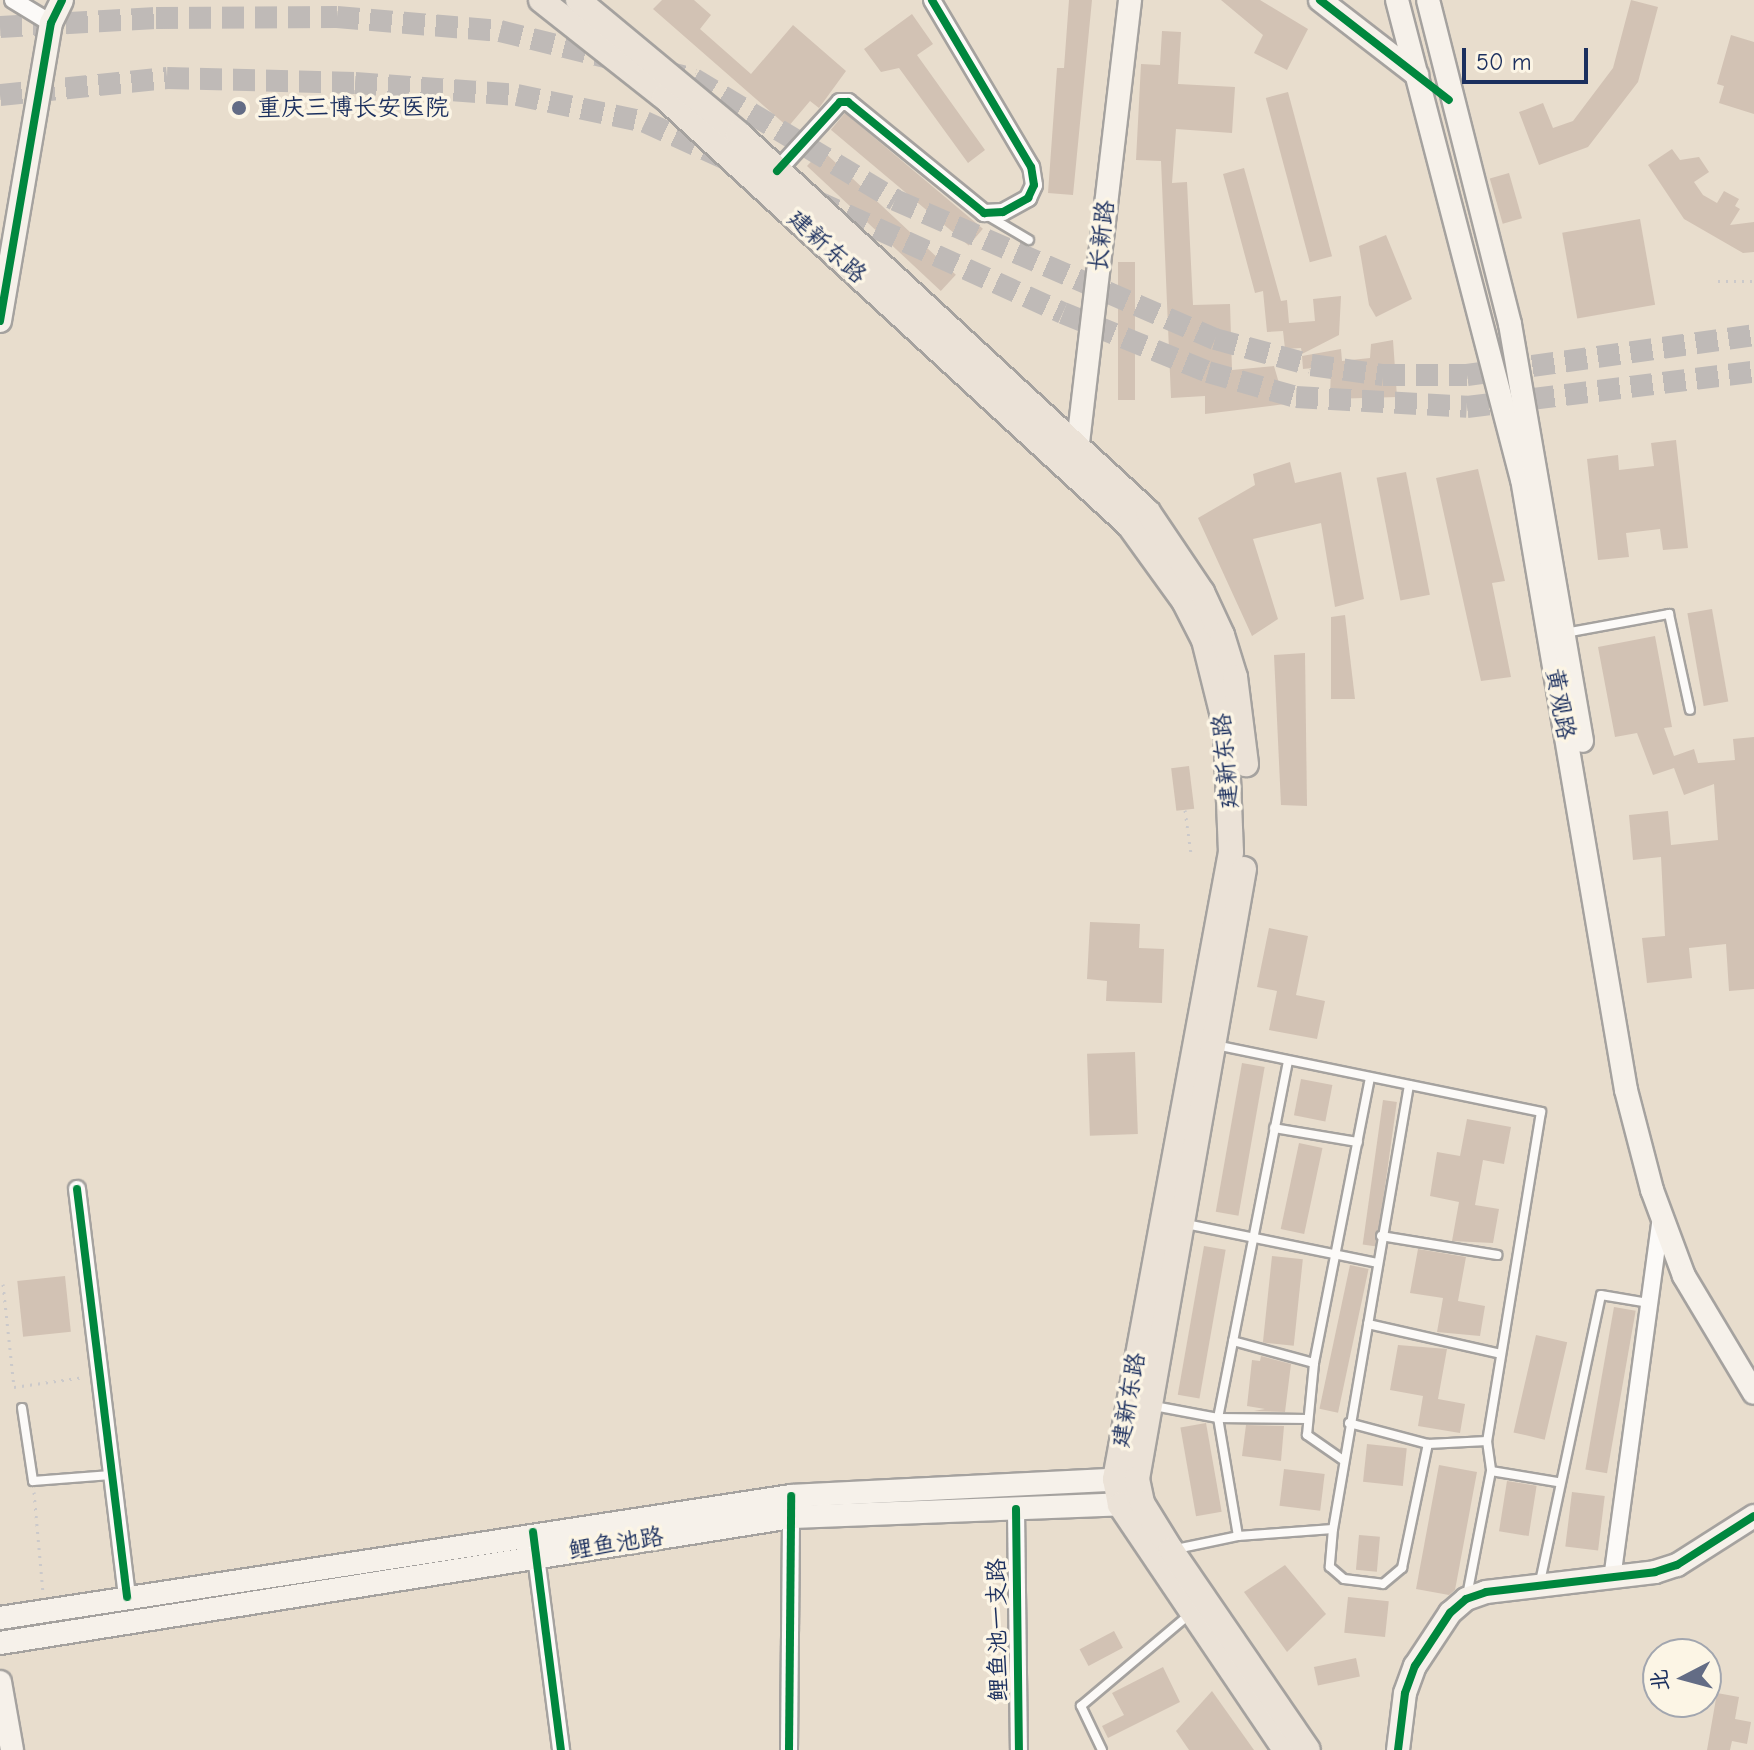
<!DOCTYPE html>
<html>
<head>
<meta charset="utf-8">
<style>
  body { margin:0 }
  #map { position:relative; width:1754px; height:1750px; overflow:hidden; background:#e8ddcd; font-family:"Comic Neue","LXGW WenKai TC",sans-serif }
  div>[style] { position:absolute }
  .building>* { inset:0; background:#d2c2b4; transform-origin:0 0 }
  .secondary-tunnel>* { height:22px; margin-top:-11px; transform-origin:0; background:repeating-linear-gradient(90deg,#bfbab7 0 22px,transparent 0 33px) }
  .path>* { height:3px; margin-top:-1.5px; transform-origin:0; background:repeating-linear-gradient(90deg,#cbc9ca 0 2px,transparent 0 8px) }
  .roads { filter:drop-shadow(2px 0 #a5a29f) drop-shadow(-2px 0 #a5a29f) drop-shadow(0 2px #a5a29f) drop-shadow(0 -2px #a5a29f) }
  .lane>* { height:8px; margin:-4px; padding:0 4px; transform-origin:4px; border-radius:4px; background:#fcfaf8 }
  .street>* { height:16px; margin:-8px; padding:0 8px; transform-origin:8px; border-radius:8px; background:#fcfaf8 }
  .secondary>* { height:22px; margin:-11px; padding:0 11px; transform-origin:11px; border-radius:11px; background:#f6f1ea }
  .primary>* { height:24px; margin:-12px; padding:0 12px; transform-origin:12px; border-radius:12px; background:#ebe2d7 }
  .cycleway>* { height:8px; margin:-4px; padding:0 4px; transform-origin:4px; border-radius:4px; background:#00873e }
  .dots>* { width:22px; height:22px; translate:-50% -50%; box-sizing:border-box; border:4px solid #fcf5e5; border-radius:50% }
  span { translate:-50% -50%; white-space:nowrap; text-align:center; line-height:1.15; -webkit-text-stroke:7px #fcf5e5; paint-order:stroke }
  .poi-label { font-size:24px; color:#1b2f5e }
  .left { translate:0 -50%; text-align:left }
  .street-label { font-size:24px; color:#1b2f5e }
  .north { position:absolute; left:1642px; top:1638px; width:80px; height:80px; box-sizing:border-box; background:#fcf5e5; border:2px solid #a2a6af; border-radius:50%; rotate:264deg; font-size:22px; font-weight:700; line-height:32px; text-align:center; color:#1b2f5e }
  .north::after { content:''; display:block; margin:auto; width:28px; height:36px; background:#636c85; clip-path:polygon(50% 0,100% 100%,50% 72%,0 100%) }
  .scale { position:absolute; left:1462px; top:48px; width:126px; height:36px; box-sizing:border-box; border:4px solid #1b2f5e; border-top:0; padding-left:10px; font-size:24px; line-height:28px; white-space:nowrap; color:#1b2f5e; -webkit-text-stroke:6px #fcf5e5; paint-order:stroke }
</style>
</head>
<body>
<div id="map">
  <div class="building">
    <i style="clip-path:polygon(662px 0,694px 0,711px 15px,700px 29px,751px 74px,793px 25px,846px 71px,819px 108px,810px 101px,788px 127px,653px 9px)"></i>
    <i style="clip-path:polygon(1069px 0,1092px 0,1073px 195px,1048px 193px,1057px 68px,1064px 68px)"></i>
    <i style="clip-path:polygon(1221px 0,1260px 0,1308px 29px,1287px 70px,1254px 53px,1263px 35px)"></i>
    <i style="clip-path:polygon(1631px 0,1658px 7px,1638px 82px,1588px 147px,1539px 165px,1519px 112px,1543px 103px,1553px 128px,1573px 121px,1613px 68px)"></i>
    <i style="clip-path:polygon(912px 14px,933px 44px,917px 55px,985px 150px,968px 163px,899px 68px,881px 72px,864px 49px)"></i>
    <i style="clip-path:polygon(1162px 31px,1181px 32px,1178px 84px,1235px 87px,1232px 133px,1176px 129px,1172px 183px,1187px 182px,1193px 305px,1230px 304px,1232px 370px,1274px 366px,1285px 404px,1205px 414px,1205px 396px,1171px 398px,1161px 161px,1136px 160px,1141px 64px,1160px 65px)"></i>
    <i style="clip-path:polygon(1731px 35px,1754px 42px,1754px 114px,1719px 103px,1724px 86px,1717px 84px)"></i>
    <i style="left:1288px;top:92px;width:170px;height:23px;rotate:75deg"></i>
    <i style="left:845px;top:113px;width:180px;height:22px;rotate:40deg"></i>
    <i style="clip-path:polygon(1672px 149px,1680px 160px,1699px 157px,1709px 172px,1694px 182px,1703px 195px,1717px 203px,1724px 191px,1739px 199px,1735px 206px,1740px 209px,1730px 225px,1754px 222px,1754px 252px,1743px 253px,1684px 219px,1648px 165px)"></i>
    <i style="left:822px;top:150px;width:183px;height:22px;rotate:43deg"></i>
    <i style="clip-path:polygon(1244px 168px,1281px 301px,1287px 300px,1289px 323px,1315px 321px,1313px 299px,1341px 296px,1339px 335px,1302px 354px,1301px 348px,1285px 349px,1283px 331px,1267px 332px,1263px 291px,1255px 293px,1223px 174px)"></i>
    <i style="left:1509px;top:173px;width:47px;height:20px;rotate:74deg"></i>
    <i style="left:1640px;top:219px;width:87px;height:79px;rotate:80deg"></i>
    <i style="clip-path:polygon(1386px 235px,1412px 299px,1376px 317px,1369px 305px,1359px 246px)"></i>
    <i style="left:1118px;top:262px;width:17px;height:138px"></i>
    <i style="clip-path:polygon(1393px 340px,1397px 397px,1330px 399px,1331px 366px,1303px 369px,1302px 356px,1341px 349px,1342px 361px,1370px 358px,1371px 344px)"></i>
    <i style="clip-path:polygon(1676px 440px,1688px 548px,1663px 550px,1660px 529px,1626px 533px,1629px 557px,1598px 560px,1587px 459px,1618px 455px,1619px 470px,1654px 466px,1651px 443px)"></i>
    <i style="clip-path:polygon(1290px 462px,1295px 483px,1341px 472px,1364px 599px,1335px 607px,1321px 523px,1253px 539px,1278px 619px,1252px 636px,1198px 518px,1255px 485px,1253px 474px)"></i>
    <i style="clip-path:polygon(1478px 469px,1505px 581px,1492px 583px,1511px 677px,1481px 681px,1436px 478px)"></i>
    <i style="left:1406px;top:472px;width:125px;height:30px;rotate:79deg"></i>
    <i style="left:1712px;top:609px;width:94px;height:25px;rotate:80deg"></i>
    <i style="clip-path:polygon(1345px 615px,1355px 699px,1331px 699px,1331px 617px)"></i>
    <i style="clip-path:polygon(1655px 636px,1672px 727px,1664px 728px,1674px 756px,1694px 749px,1698px 763px,1735px 760px,1733px 739px,1754px 737px,1754px 989px,1729px 991px,1726px 944px,1689px 948px,1692px 978px,1647px 983px,1642px 938px,1665px 936px,1661px 857px,1633px 860px,1629px 815px,1668px 811px,1671px 845px,1718px 840px,1714px 784px,1684px 795px,1674px 768px,1653px 775px,1637px 733px,1615px 737px,1598px 647px)"></i>
    <i style="clip-path:polygon(1305px 653px,1307px 806px,1281px 805px,1274px 655px)"></i>
    <i style="left:1189px;top:766px;width:43px;height:18px;rotate:83deg"></i>
    <i style="clip-path:polygon(1090px 922px,1140px 924px,1139px 948px,1164px 949px,1162px 1003px,1106px 1001px,1107px 981px,1087px 979px)"></i>
    <i style="clip-path:polygon(1269px 928px,1308px 936px,1296px 995px,1325px 1001px,1317px 1039px,1269px 1030px,1277px 991px,1257px 987px)"></i>
    <i style="left:1135px;top:1052px;width:82px;height:48px;rotate:88deg"></i>
    <i style="left:1242px;top:1063px;width:23px;height:151px;rotate:10deg"></i>
    <i style="left:1301px;top:1079px;width:32px;height:37px;rotate:11deg"></i>
    <i style="left:1383px;top:1100px;width:14px;height:146px;rotate:8deg"></i>
    <i style="clip-path:polygon(1467px 1119px,1511px 1127px,1504px 1164px,1483px 1160px,1475px 1205px,1499px 1209px,1493px 1243px,1452px 1241px,1459px 1202px,1430px 1196px,1437px 1152px,1460px 1156px)"></i>
    <i style="left:1299px;top:1143px;width:24px;height:88px;rotate:12deg"></i>
    <i style="left:1204px;top:1246px;width:22px;height:151px;rotate:10deg"></i>
    <i style="clip-path:polygon(1418px 1249px,1466px 1257px,1458px 1301px,1485px 1306px,1480px 1336px,1437px 1332px,1443px 1298px,1410px 1293px)"></i>
    <i style="left:1272px;top:1256px;width:31px;height:87px;rotate:6deg"></i>
    <i style="left:1350px;top:1265px;width:19px;height:147px;rotate:12deg"></i>
    <i style="left:65px;top:1276px;width:56px;height:48px;rotate:84deg"></i>
    <i style="left:1614px;top:1307px;width:22px;height:165px;rotate:10deg"></i>
    <i style="left:1536px;top:1335px;width:32px;height:100px;rotate:13deg"></i>
    <i style="clip-path:polygon(1398px 1345px,1447px 1349px,1438px 1399px,1465px 1404px,1460px 1433px,1418px 1426px,1423px 1396px,1390px 1390px)"></i>
    <i style="clip-path:polygon(1261px 1356px,1291px 1364px,1285px 1412px,1254px 1411px,1265px 1409px,1247px 1406px,1252px 1360px,1260px 1361px)"></i>
    <i style="left:1206px;top:1423px;width:90px;height:26px;rotate:80deg"></i>
    <i style="clip-path:polygon(1246px 1425px,1284px 1426px,1281px 1461px,1242px 1456px)"></i>
    <i style="left:1367px;top:1444px;width:40px;height:38px;rotate:6deg"></i>
    <i style="clip-path:polygon(1439px 1465px,1477px 1472px,1455px 1590px,1449px 1595px,1416px 1589px)"></i>
    <i style="left:1284px;top:1469px;width:41px;height:37px;rotate:7deg"></i>
    <i style="left:1507px;top:1481px;width:30px;height:51px;rotate:9deg"></i>
    <i style="left:1572px;top:1492px;width:33px;height:55px;rotate:7deg"></i>
    <i style="left:1359px;top:1535px;width:21px;height:35px;rotate:5deg"></i>
    <i style="clip-path:polygon(1285px 1565px,1326px 1614px,1287px 1652px,1244px 1592px)"></i>
    <i style="left:1348px;top:1597px;width:41px;height:36px;rotate:6deg"></i>
    <i style="left:1114px;top:1631px;width:19px;height:39px;rotate:62deg"></i>
    <i style="left:1356px;top:1658px;width:19px;height:43px;rotate:78deg"></i>
    <i style="clip-path:polygon(1163px 1667px,1180px 1702px,1108px 1738px,1102px 1726px,1124px 1715px,1112px 1693px)"></i>
    <i style="clip-path:polygon(1212px 1691px,1254px 1750px,1189px 1750px,1176px 1731px)"></i>
    <i style="clip-path:polygon(1717px 1693px,1739px 1697px,1735px 1719px,1751px 1722px,1747px 1744px,1732px 1741px,1730px 1750px,1707px 1750px)"></i>
  </div>
  <div class="secondary-tunnel">
    <i style="left:0;top:27px;width:156px;rotate:-3.3deg"></i>
    <i style="left:156px;top:18px;width:181px;rotate:-0.3deg"></i>
    <i style="left:337px;top:17px;width:164px;rotate:4.9deg"></i>
    <i style="left:500px;top:31px;width:121px;rotate:13.9deg"></i>
    <i style="left:662px;top:71px;width:33px;rotate:14deg"></i>
    <i style="left:694px;top:79px;width:235px;rotate:31deg"></i>
    <i style="left:895px;top:200px;width:349px;rotate:23.5deg"></i>
    <i style="left:1215px;top:339px;width:99px;rotate:15.2deg"></i>
    <i style="left:1311px;top:365px;width:73px;rotate:7.9deg"></i>
    <i style="left:1383px;top:375px;width:84px"></i>
    <i style="left:1467px;top:375px;width:290px;rotate:-7.9deg"></i>
    <i style="left:0;top:95px;width:168px;rotate:-5.8deg"></i>
    <i style="left:167px;top:78px;width:188px;rotate:1.5deg"></i>
    <i style="left:355px;top:83px;width:162px;rotate:4.2deg"></i>
    <i style="left:517px;top:95px;width:131px;rotate:11.9deg"></i>
    <i style="left:645px;top:122px;width:89px;rotate:24.6deg"></i>
    <i style="left:816px;top:201px;width:271px;rotate:24.4deg"></i>
    <i style="left:1063px;top:313px;width:157px;rotate:22.1deg"></i>
    <i style="left:1208px;top:372px;width:91px;rotate:15.9deg"></i>
    <i style="left:1296px;top:397px;width:171px;rotate:3.3deg"></i>
    <i style="left:1467px;top:407px;width:289px;rotate:-7deg"></i>
  </div>
  <div class="path">
    <i style="left:1718px;top:281px;width:36px"></i>
    <i style="left:1185px;top:810px;width:44px;rotate:82.2deg"></i>
    <i style="left:3px;top:1284px;width:104px;rotate:83.9deg"></i>
    <i style="left:14px;top:1387px;width:71px;rotate:-8.1deg"></i>
    <i style="left:34px;top:1492px;width:100px;rotate:84.9deg"></i>
  </div>
  <div class="roads">
    <div class="lane">
      <i style="left:985px;top:214px;width:51px;rotate:30.6deg"></i>
      <i style="left:1565px;top:633px;width:106px;rotate:-10.4deg"></i>
      <i style="left:1669px;top:614px;width:98px;rotate:77.7deg"></i>
      <i style="left:1215px;top:1045px;width:333px;rotate:11.6deg"></i>
      <i style="left:1541px;top:1112px;width:333px;rotate:99.3deg"></i>
      <i style="left:1487px;top:1441px;width:30px;rotate:82deg"></i>
      <i style="left:1491px;top:1471px;width:127px;rotate:100.9deg"></i>
      <i style="left:1409px;top:1085px;width:450px;rotate:99.7deg"></i>
      <i style="left:1333px;top:1529px;width:38px;rotate:95deg"></i>
      <i style="left:1330px;top:1567px;width:18px;rotate:41deg"></i>
      <i style="left:1344px;top:1579px;width:39px;rotate:7deg"></i>
      <i style="left:1383px;top:1584px;width:25px;rotate:-40deg"></i>
      <i style="left:1402px;top:1568px;width:127px;rotate:-78.2deg"></i>
      <i style="left:1274px;top:1128px;width:85px;rotate:9.5deg"></i>
      <i style="left:1186px;top:1224px;width:195px;rotate:11.5deg"></i>
      <i style="left:1381px;top:1236px;width:118px;rotate:9.3deg"></i>
      <i style="left:1368px;top:1324px;width:136px;rotate:12.7deg"></i>
      <i style="left:1233px;top:1341px;width:84px;rotate:15.2deg"></i>
      <i style="left:1154px;top:1406px;width:65px;rotate:10.6deg"></i>
      <i style="left:1218px;top:1418px;width:90px;rotate:0.6deg"></i>
      <i style="left:22px;top:1408px;width:74px;rotate:81.4deg"></i>
      <i style="left:33px;top:1481px;width:78px;rotate:-4.4deg"></i>
      <i style="left:1349px;top:1423px;width:82px;rotate:14.9deg"></i>
      <i style="left:1428px;top:1444px;width:59px;rotate:-2.9deg"></i>
      <i style="left:1343px;top:1460px;width:44px;rotate:-145.2deg"></i>
      <i style="left:1307px;top:1435px;width:72px;rotate:-84.4deg"></i>
      <i style="left:1314px;top:1363px;width:291px;rotate:-78.9deg"></i>
      <i style="left:1491px;top:1471px;width:67px;rotate:9.5deg"></i>
      <i style="left:1238px;top:1536px;width:120px;rotate:-99.6deg"></i>
      <i style="left:1218px;top:1418px;width:364px;rotate:-78.9deg"></i>
      <i style="left:1176px;top:1549px;width:63px;rotate:-11.8deg"></i>
      <i style="left:1238px;top:1536px;width:95px;rotate:-4.2deg"></i>
      <i style="left:1540px;top:1582px;width:293px;rotate:-78deg"></i>
      <i style="left:1601px;top:1295px;width:49px;rotate:9.5deg"></i>
      <i style="left:1102px;top:1750px;width:49px;rotate:-115.5deg"></i>
      <i style="left:1081px;top:1706px;width:143px;rotate:-40.2deg"></i>
    </div>
    <div class="street">
      <i style="left:13px;top:0;width:44px;rotate:31.2deg"></i>
      <i style="left:777px;top:171px;width:93px;rotate:-47.6deg"></i>
      <i style="left:840px;top:102px;width:8px"></i>
      <i style="left:848px;top:102px;width:176px;rotate:39.2deg"></i>
      <i style="left:984px;top:213px;width:19px;rotate:-3deg"></i>
      <i style="left:1003px;top:212px;width:29px;rotate:-29deg"></i>
      <i style="left:1028px;top:198px;width:14px;rotate:-65deg"></i>
      <i style="left:1034px;top:185px;width:18px;rotate:-99deg"></i>
      <i style="left:1031px;top:167px;width:194px;rotate:-120.7deg"></i>
      <i style="left:77px;top:1189px;width:411px;rotate:83deg"></i>
      <i style="left:1016px;top:1509px;width:241px;rotate:89.3deg"></i>
      <i style="left:535px;top:1549px;width:203px;rotate:82.6deg"></i>
      <i style="left:1612px;top:1579px;width:366px;rotate:-82.3deg"></i>
      <i style="left:789px;top:1750px;width:241px;rotate:-89.5deg"></i>
    </div>
    <div class="secondary">
      <i style="left:1320px;top:0;width:123px;rotate:37.7deg"></i>
      <i style="left:1397px;top:0;width:495px;rotate:75.4deg"></i>
      <i style="left:1522px;top:479px;width:620px;rotate:80.34deg"></i>
      <i style="left:1626px;top:1090px;width:103px;rotate:75.4deg"></i>
      <i style="left:1652px;top:1190px;width:92px;rotate:69.6deg"></i>
      <i style="left:1684px;top:1276px;width:136px;rotate:59.1deg"></i>
      <i style="left:1428px;top:0;width:334px;rotate:75.8deg"></i>
      <i style="left:1510px;top:324px;width:423px;rotate:80.2deg"></i>
      <i style="left:0;top:321px;width:302px;rotate:-80.3deg"></i>
      <i style="left:51px;top:23px;width:25px;rotate:-64deg"></i>
      <i style="left:1076px;top:460px;width:463px;rotate:-83.3deg"></i>
      <i style="left:0;top:1618px;width:800px;rotate:-8.77deg"></i>
      <i style="left:791px;top:1496px;width:341px;rotate:-2.9deg"></i>
      <i style="left:0;top:1643px;width:801px;rotate:-9.05deg"></i>
      <i style="left:791px;top:1517px;width:346px;rotate:-2.2deg"></i>
      <i style="left:0;top:1682px;width:69px;rotate:80deg"></i>
      <i style="left:1398px;top:1750px;width:57px;rotate:-83deg"></i>
      <i style="left:1405px;top:1693px;width:29px;rotate:-70deg"></i>
      <i style="left:1415px;top:1666px;width:64px;rotate:-56.6deg"></i>
      <i style="left:1450px;top:1613px;width:21px;rotate:-41deg"></i>
      <i style="left:1466px;top:1599px;width:21px;rotate:-19deg"></i>
      <i style="left:1486px;top:1592px;width:170px;rotate:-6.7deg"></i>
      <i style="left:1655px;top:1572px;width:23px;rotate:-18deg"></i>
      <i style="left:1677px;top:1565px;width:91px;rotate:-32.5deg"></i>
    </div>
    <div class="primary">
      <i style="left:541px;top:0;width:157px;rotate:38.3deg"></i>
      <i style="left:664px;top:97px;width:632px;rotate:42.63deg"></i>
      <i style="left:1129px;top:525px;width:94px;rotate:54.1deg"></i>
      <i style="left:1184px;top:601px;width:44px;rotate:62.9deg"></i>
      <i style="left:1204px;top:640px;width:91px;rotate:76deg"></i>
      <i style="left:1226px;top:728px;width:124px;rotate:87.7deg"></i>
      <i style="left:1231px;top:852px;width:638px;rotate:100.48deg"></i>
      <i style="left:1115px;top:1479px;width:26px;rotate:79deg"></i>
      <i style="left:1120px;top:1505px;width:295px;rotate:56deg"></i>
      <i style="left:578px;top:0;width:208px;rotate:39.7deg"></i>
      <i style="left:738px;top:133px;width:558px;rotate:42.75deg"></i>
      <i style="left:1148px;top:512px;width:97px;rotate:56deg"></i>
      <i style="left:1202px;top:592px;width:47px;rotate:65.1deg"></i>
      <i style="left:1222px;top:635px;width:44px;rotate:72.8deg"></i>
      <i style="left:1235px;top:677px;width:88px;rotate:82.8deg"></i>
      <i style="left:1244px;top:869px;width:619px;rotate:99.95deg"></i>
      <i style="left:1137px;top:1479px;width:25px;rotate:78deg"></i>
      <i style="left:1142px;top:1503px;width:55px;rotate:58.3deg"></i>
      <i style="left:1171px;top:1550px;width:242px;rotate:55.6deg"></i>
    </div>
  </div>
  <div class="cycleway">
    <i style="left:1320px;top:0;width:163px;rotate:37.8deg"></i>
    <i style="left:777px;top:171px;width:93px;rotate:-47.6deg"></i>
    <i style="left:840px;top:102px;width:8px"></i>
    <i style="left:848px;top:102px;width:176px;rotate:39.2deg"></i>
    <i style="left:984px;top:213px;width:19px;rotate:-3deg"></i>
    <i style="left:1003px;top:212px;width:29px;rotate:-29deg"></i>
    <i style="left:1028px;top:198px;width:14px;rotate:-65deg"></i>
    <i style="left:1034px;top:185px;width:18px;rotate:-99deg"></i>
    <i style="left:1031px;top:167px;width:194px;rotate:-120.7deg"></i>
    <i style="left:0;top:321px;width:302px;rotate:-80.3deg"></i>
    <i style="left:51px;top:23px;width:25px;rotate:-64deg"></i>
    <i style="left:77px;top:1189px;width:411px;rotate:83deg"></i>
    <i style="left:1016px;top:1509px;width:241px;rotate:89.3deg"></i>
    <i style="left:533px;top:1532px;width:220px;rotate:82.7deg"></i>
    <i style="left:789px;top:1750px;width:254px;rotate:-89.5deg"></i>
    <i style="left:1398px;top:1750px;width:57px;rotate:-83deg"></i>
    <i style="left:1405px;top:1693px;width:29px;rotate:-70deg"></i>
    <i style="left:1415px;top:1666px;width:64px;rotate:-56.6deg"></i>
    <i style="left:1450px;top:1613px;width:21px;rotate:-41deg"></i>
    <i style="left:1466px;top:1599px;width:21px;rotate:-19deg"></i>
    <i style="left:1486px;top:1592px;width:170px;rotate:-6.7deg"></i>
    <i style="left:1655px;top:1572px;width:23px;rotate:-18deg"></i>
    <i style="left:1677px;top:1565px;width:91px;rotate:-32.5deg"></i>
  </div>
  <div class="dots">
    <i style="left:239px;top:108px;background:#636c85"></i>
  </div>
  <div class="poi-label">
    <span class="left" style="left:257px;top:108px">重庆三博长安医院</span>
  </div>
  <div class="street-label">
    <span style="left:1102px;top:236px;rotate:-83deg">长新路</span>
    <span style="left:827px;top:247px;rotate:42deg">建新东路</span>
    <span style="left:1560px;top:704px;rotate:80deg">黄观路</span>
    <span style="left:1226px;top:761px;rotate:-95deg">建新东路</span>
    <span style="left:1129px;top:1400px;rotate:-80deg">建新东路</span>
    <span style="left:616px;top:1544px;rotate:-9deg">鲤鱼池路</span>
    <span style="left:998px;top:1630px;rotate:-91deg">鲤鱼池一支路</span>
  </div>
  <div class="north">北</div>
  <div class="scale">50 m</div>
</div>
</body>
</html>
